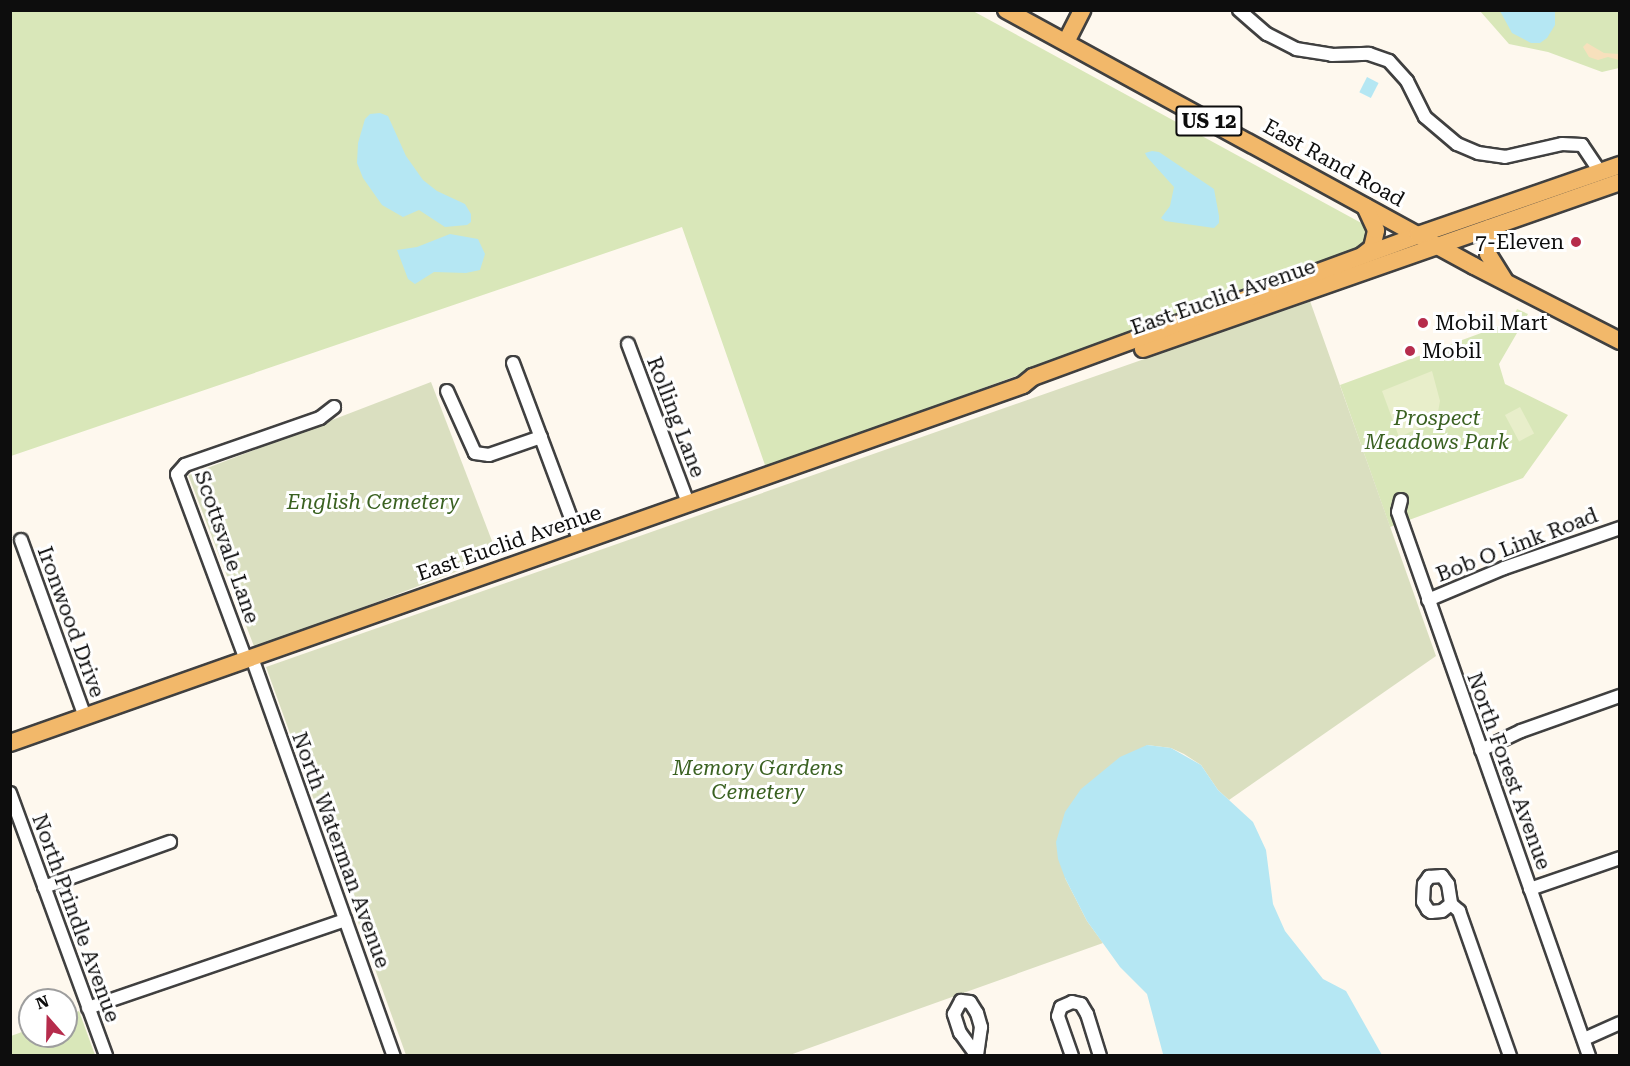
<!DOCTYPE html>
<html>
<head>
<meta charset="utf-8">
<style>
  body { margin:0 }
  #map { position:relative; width:1630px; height:1066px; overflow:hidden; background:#fef8ee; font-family:"Roboto Serif",serif }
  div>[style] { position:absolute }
  .green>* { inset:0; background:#d9e7b9 }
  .sand>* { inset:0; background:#f7e0bc }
  .cemetery>* { inset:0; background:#dadfc0; transform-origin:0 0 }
  .pitch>* { inset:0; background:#e8eeca; transform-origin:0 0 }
  .water>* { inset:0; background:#b5e7f3; transform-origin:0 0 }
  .roads { filter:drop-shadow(2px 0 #404040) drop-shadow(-2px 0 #404040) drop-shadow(0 2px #404040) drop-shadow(0 -2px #404040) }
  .minor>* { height:12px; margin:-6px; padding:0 6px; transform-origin:6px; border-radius:6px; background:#fff }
  .major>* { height:16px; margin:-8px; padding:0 8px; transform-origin:8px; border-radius:8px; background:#f2b86a }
  .dots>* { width:16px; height:16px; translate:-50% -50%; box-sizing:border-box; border:3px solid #fff; border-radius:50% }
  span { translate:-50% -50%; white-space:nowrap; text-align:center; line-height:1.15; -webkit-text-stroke:6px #fff; paint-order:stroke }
  .shield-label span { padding:2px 4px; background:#fff; border:2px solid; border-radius:4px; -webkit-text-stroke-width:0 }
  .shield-label { font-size:20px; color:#0d0d0d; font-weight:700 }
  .street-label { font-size:21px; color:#0d0d0d }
  .poi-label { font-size:21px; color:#0d0d0d }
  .right { translate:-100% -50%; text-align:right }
  .left { translate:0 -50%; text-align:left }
  .park-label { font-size:21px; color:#3a6121; font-style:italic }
  .frame { position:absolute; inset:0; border:12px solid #0d0d0d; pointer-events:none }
  .north { position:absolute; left:18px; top:988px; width:60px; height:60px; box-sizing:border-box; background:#fff; border:2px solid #9e9e9e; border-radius:50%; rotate:340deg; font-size:16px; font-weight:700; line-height:24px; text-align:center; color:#0d0d0d }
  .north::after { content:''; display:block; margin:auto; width:21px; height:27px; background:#b62c4c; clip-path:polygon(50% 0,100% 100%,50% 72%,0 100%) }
</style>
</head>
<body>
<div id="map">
  <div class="green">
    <i style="clip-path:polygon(10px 11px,973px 11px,1365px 225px,1367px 238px,1364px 248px,766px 468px,682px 227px,11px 456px)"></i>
    <i style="clip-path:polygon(1480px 11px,1619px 11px,1619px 68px,1602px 72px,1548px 52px,1509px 44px)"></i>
    <i style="clip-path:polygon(1517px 309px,1528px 314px,1499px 364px,1505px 384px,1568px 415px,1523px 478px,1390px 527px,1340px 385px,1511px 322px)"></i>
    <i style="clip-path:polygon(79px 1011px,95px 1055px,11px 1055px,11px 1036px,30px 1029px,30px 1036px,66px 1036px,66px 1016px)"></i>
  </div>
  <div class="sand">
    <i style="clip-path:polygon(1587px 43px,1604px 53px,1619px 54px,1619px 60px,1608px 57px,1598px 60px,1589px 57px,1583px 47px)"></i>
  </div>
  <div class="cemetery">
    <i style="clip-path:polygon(1310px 301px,1436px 656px,1229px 800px,1218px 790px,1201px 765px,1184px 754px,1171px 748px,1147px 745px,1065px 878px,1087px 921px,1103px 943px,787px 1056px,406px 1055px,266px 667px)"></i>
    <i style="left:431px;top:382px;width:186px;height:260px;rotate:69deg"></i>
  </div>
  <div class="pitch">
    <i style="clip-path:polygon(1432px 371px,1440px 401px,1438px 412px,1431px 423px,1399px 437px,1382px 391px)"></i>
    <i style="left:1520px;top:407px;width:30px;height:17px;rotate:62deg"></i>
  </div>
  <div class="water">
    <i style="clip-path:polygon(1500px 11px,1555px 11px,1555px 25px,1547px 38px,1540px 43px,1531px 43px,1512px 33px)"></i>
    <i style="left:1367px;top:77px;width:13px;height:17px;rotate:27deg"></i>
    <i style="clip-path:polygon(380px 113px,388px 116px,406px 156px,423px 180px,437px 191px,465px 204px,471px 214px,471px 222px,467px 225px,445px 227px,419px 210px,403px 217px,382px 205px,363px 178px,357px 163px,358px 143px,365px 119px,370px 114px)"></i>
    <i style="clip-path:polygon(1152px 151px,1159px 152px,1214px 189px,1219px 216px,1219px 223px,1214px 228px,1165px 221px,1161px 218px,1170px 206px,1174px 187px,1147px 157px,1145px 153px)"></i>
    <i style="clip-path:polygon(450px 234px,478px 239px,485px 254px,480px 270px,466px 273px,434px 272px,415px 284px,408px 279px,397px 250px,417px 247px)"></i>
    <i style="clip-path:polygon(1147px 745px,1171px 748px,1201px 765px,1218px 790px,1253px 822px,1266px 850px,1273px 904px,1285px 931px,1323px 979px,1346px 991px,1382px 1055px,1163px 1054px,1147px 994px,1120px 967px,1087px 921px,1065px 878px,1058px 859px,1056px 842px,1065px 812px,1081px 789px,1120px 757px)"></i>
  </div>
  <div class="roads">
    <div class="minor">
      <i style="left:1239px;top:10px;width:37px;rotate:41deg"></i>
      <i style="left:1267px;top:34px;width:33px;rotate:27deg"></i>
      <i style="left:1296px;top:49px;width:36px;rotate:9deg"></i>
      <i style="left:1332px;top:55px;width:37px;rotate:-2deg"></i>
      <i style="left:1369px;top:54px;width:21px;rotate:19deg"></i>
      <i style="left:1389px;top:61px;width:27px;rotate:48deg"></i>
      <i style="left:1407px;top:81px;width:40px;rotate:63.4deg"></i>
      <i style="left:1425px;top:117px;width:42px;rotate:40.2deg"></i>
      <i style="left:1457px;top:144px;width:23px;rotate:23deg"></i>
      <i style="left:1478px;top:153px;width:27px;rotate:8deg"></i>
      <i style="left:1505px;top:157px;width:58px;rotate:-12.8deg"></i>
      <i style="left:1562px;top:144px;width:20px;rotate:3deg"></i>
      <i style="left:1582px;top:145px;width:32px;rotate:56deg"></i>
      <i style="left:628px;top:344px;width:170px;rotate:69.3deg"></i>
      <i style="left:513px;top:363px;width:191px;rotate:69.5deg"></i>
      <i style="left:447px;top:391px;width:68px;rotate:65.7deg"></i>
      <i style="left:475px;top:453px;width:14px;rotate:8deg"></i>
      <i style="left:489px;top:455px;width:55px;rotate:-19.1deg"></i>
      <i style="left:1401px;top:500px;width:12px;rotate:104deg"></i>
      <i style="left:1398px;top:512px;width:577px;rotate:70.65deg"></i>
      <i style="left:21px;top:540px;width:188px;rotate:70.1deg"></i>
      <i style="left:1428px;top:600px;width:82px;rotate:-22.8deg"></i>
      <i style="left:1504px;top:568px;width:123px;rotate:-19deg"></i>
      <i style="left:252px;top:658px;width:423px;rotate:70.4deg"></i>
      <i style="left:246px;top:660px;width:198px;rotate:-110.4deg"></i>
      <i style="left:177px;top:474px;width:12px;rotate:-48deg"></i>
      <i style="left:185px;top:465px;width:143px;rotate:-19.2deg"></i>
      <i style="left:320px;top:418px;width:18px;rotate:-38deg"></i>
      <i style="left:1481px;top:750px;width:44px;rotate:-25.4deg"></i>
      <i style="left:1521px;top:731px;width:105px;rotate:-19.5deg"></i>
      <i style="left:10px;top:793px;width:280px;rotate:69.9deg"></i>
      <i style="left:44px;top:887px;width:134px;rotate:-19.7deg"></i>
      <i style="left:1530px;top:889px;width:95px;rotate:-19deg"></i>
      <i style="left:1451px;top:904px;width:11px;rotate:142deg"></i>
      <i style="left:1442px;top:911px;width:11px;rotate:175deg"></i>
      <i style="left:1431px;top:912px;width:4px;rotate:-146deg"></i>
      <i style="left:1428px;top:910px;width:9px;rotate:-122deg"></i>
      <i style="left:1423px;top:902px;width:18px;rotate:-87deg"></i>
      <i style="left:1424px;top:884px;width:9px;rotate:-54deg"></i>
      <i style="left:1429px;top:877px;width:13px;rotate:-4deg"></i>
      <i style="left:1442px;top:876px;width:10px;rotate:53deg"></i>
      <i style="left:1448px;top:884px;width:20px;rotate:81deg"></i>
      <i style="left:1451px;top:904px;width:11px;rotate:41deg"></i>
      <i style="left:1459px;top:911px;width:154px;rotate:70.6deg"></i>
      <i style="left:961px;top:1001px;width:9px;rotate:6deg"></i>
      <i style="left:970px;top:1002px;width:13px;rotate:58deg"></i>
      <i style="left:977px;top:1013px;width:15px;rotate:74deg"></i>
      <i style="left:981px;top:1027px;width:29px;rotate:98deg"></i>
      <i style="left:977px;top:1056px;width:29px;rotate:-126deg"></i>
      <i style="left:960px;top:1033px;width:20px;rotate:-108deg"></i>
      <i style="left:954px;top:1014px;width:15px;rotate:-62deg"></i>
      <i style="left:88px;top:1008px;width:272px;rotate:-18.9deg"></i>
      <i style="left:1584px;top:1039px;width:39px;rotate:-24deg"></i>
      <i style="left:1072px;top:1056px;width:42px;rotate:-109.3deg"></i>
      <i style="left:1058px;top:1016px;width:9px;rotate:-72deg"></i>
      <i style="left:1061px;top:1007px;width:12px;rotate:-24deg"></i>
      <i style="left:1072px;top:1002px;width:9px;rotate:13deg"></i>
      <i style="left:1081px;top:1004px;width:12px;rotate:59deg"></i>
      <i style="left:1087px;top:1014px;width:44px;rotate:72.8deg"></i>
    </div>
    <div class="major">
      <i style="left:1006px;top:10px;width:533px;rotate:28.68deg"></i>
      <i style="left:1474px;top:266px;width:164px;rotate:27.2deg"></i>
      <i style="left:1066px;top:42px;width:36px;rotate:-63deg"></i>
      <i style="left:1489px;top:228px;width:26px;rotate:92deg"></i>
      <i style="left:1488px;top:254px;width:31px;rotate:58deg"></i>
      <i style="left:1363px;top:255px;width:11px;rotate:-38deg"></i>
      <i style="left:1372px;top:248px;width:18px;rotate:-77deg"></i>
      <i style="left:1376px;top:230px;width:26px;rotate:-115deg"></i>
      <i style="left:1143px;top:349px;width:505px;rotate:-19.3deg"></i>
      <i style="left:10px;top:743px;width:1074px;rotate:-19.46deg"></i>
      <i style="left:1023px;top:385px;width:13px;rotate:-39deg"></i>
      <i style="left:1033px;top:377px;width:410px;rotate:-20.2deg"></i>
      <i style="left:1418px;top:235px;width:214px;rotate:-19.1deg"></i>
    </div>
  </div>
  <div class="dots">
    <i style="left:1576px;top:242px;background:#b62c4c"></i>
    <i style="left:1423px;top:323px;background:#b62c4c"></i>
    <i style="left:1410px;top:351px;background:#b62c4c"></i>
  </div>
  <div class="shield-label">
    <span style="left:1209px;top:121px">US 12</span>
  </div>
  <div class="street-label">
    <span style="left:1334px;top:163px;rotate:29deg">East Rand Road</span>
    <span style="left:1223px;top:297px;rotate:-19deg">East Euclid Avenue</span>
    <span style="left:676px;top:417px;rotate:69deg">Rolling Lane</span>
    <span style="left:509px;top:543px;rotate:-19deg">East Euclid Avenue</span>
    <span style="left:1517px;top:545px;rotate:-21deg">Bob O Link Road</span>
    <span style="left:227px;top:547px;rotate:71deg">Scottsvale Lane</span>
    <span style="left:71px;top:622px;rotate:70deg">Ironwood Drive</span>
    <span style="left:1509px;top:771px;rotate:70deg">North Forest Avenue</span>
    <span style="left:341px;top:850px;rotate:70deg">North Waterman Avenue</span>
    <span style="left:76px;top:918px;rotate:70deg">North Prindle Avenue</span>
  </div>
  <div class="poi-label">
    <span class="right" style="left:1564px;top:242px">7-Eleven</span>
    <span class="left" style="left:1435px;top:323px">Mobil Mart</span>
    <span class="left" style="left:1422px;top:351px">Mobil</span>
  </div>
  <div class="park-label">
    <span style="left:1437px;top:430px">Prospect<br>Meadows Park</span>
    <span style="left:373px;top:502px">English Cemetery</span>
    <span style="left:758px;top:780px">Memory Gardens<br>Cemetery</span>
  </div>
  <div class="frame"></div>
  <div class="north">N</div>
</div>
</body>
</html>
